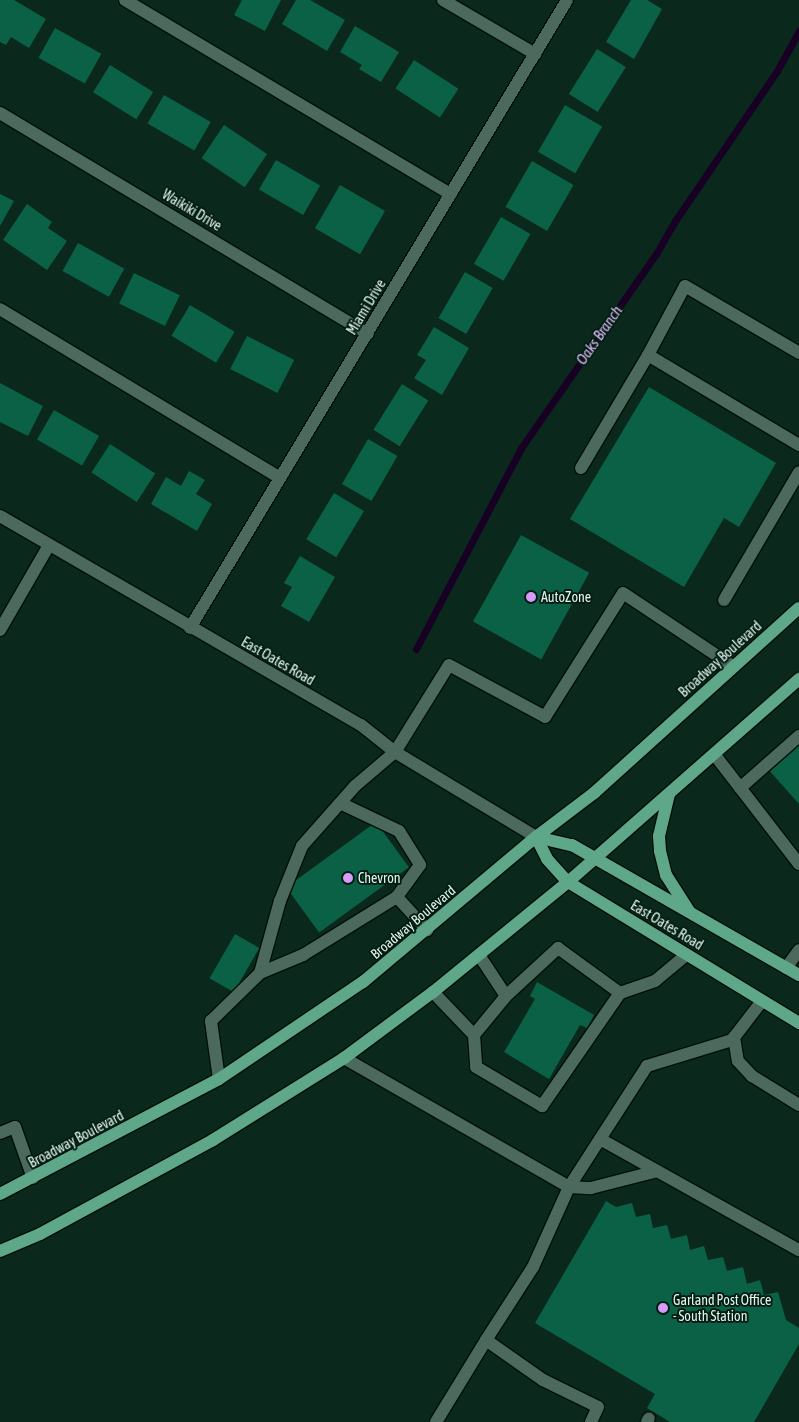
<!DOCTYPE html>
<html>
<head>
<meta charset="utf-8">
<style>
  body { margin:0 }
  #map { position:relative; width:799px; height:1422px; overflow:hidden; background:#0a281c; font-family:"Asap Condensed",sans-serif }
  div>[style] { position:absolute }
  .stream>* { height:7px; margin:-3.5px; padding:0 3.5px; transform-origin:3.5px; border-radius:3.5px; background:#170024 }
  .building>* { inset:0; background:#0a6145; transform-origin:0 0 }
  .roads { filter:drop-shadow(1px 0 #001007) drop-shadow(-1px 0 #001007) drop-shadow(0 1px #001007) drop-shadow(0 -1px #001007) }
  .minor>* { height:12px; margin:-6px; padding:0 6px; transform-origin:6px; border-radius:6px; background:#4b695c }
  .major>* { height:12px; margin:-6px; padding:0 6px; transform-origin:6px; border-radius:6px; background:#5fa789 }
  .dots>* { width:14px; height:14px; translate:-50% -50%; box-sizing:border-box; border:2px solid #021e13; border-radius:50% }
  span { translate:-50% -50%; white-space:nowrap; text-align:center; line-height:1.15; -webkit-text-stroke:4px #021e13; paint-order:stroke }
  .street-label { font-size:14px; color:#e3f4ec }
  .poi-label { font-size:14px; color:#e3f4ec }
  .left { translate:0 -50%; text-align:left }
  .water-label { font-size:15px; color:#dfb8f6; font-style:italic }
</style>
</head>
<body>
<div id="map">
  <div class="stream">
    <i style="left:416px;top:649px;width:227px;rotate:-62.4deg"></i>
    <i style="left:521px;top:448px;width:236px;rotate:-55.2deg"></i>
    <i style="left:656px;top:254px;width:38px;rotate:-60deg"></i>
    <i style="left:675px;top:221px;width:181px;rotate:-55.8deg"></i>
    <i style="left:777px;top:71px;width:46px;rotate:-61.2deg"></i>
  </div>
  <div class="building">
    <i style="clip-path:polygon(0 0,14px 0,46px 19px,29px 48px,11px 37px,6px 45px,0 42px)"></i>
    <i style="clip-path:polygon(242px 0,281px 0,265px 31px,234px 15px)"></i>
    <i style="clip-path:polygon(296px 0,310px 0,345px 20px,327px 51px,282px 24px)"></i>
    <i style="clip-path:polygon(631px 0,647px 0,662px 9px,634px 59px,606px 42px)"></i>
    <i style="clip-path:polygon(355px 26px,399px 52px,381px 82px,359px 69px,362px 65px,340px 52px)"></i>
    <i style="left:55px;top:28px;width:53px;height:34px;rotate:29deg"></i>
    <i style="left:597px;top:49px;width:34px;height:53px;rotate:32deg"></i>
    <i style="left:414px;top:60px;width:53px;height:34px;rotate:33deg"></i>
    <i style="left:110px;top:65px;width:51px;height:32px;rotate:32deg"></i>
    <i style="left:164px;top:95px;width:54px;height:33px;rotate:30deg"></i>
    <i style="left:565px;top:105px;width:43px;height:54px;rotate:30deg"></i>
    <i style="left:224px;top:125px;width:52px;height:40px;rotate:34deg"></i>
    <i style="left:276px;top:160px;width:51px;height:34px;rotate:30deg"></i>
    <i style="left:532px;top:161px;width:48px;height:53px;rotate:30deg"></i>
    <i style="left:340px;top:185px;width:52px;height:50px;rotate:30deg"></i>
    <i style="clip-path:polygon(0 194px,14px 201px,0 226px)"></i>
    <i style="clip-path:polygon(27px 204px,52px 222px,48px 228px,67px 241px,47px 270px,3px 240px)"></i>
    <i style="left:501px;top:217px;width:34px;height:54px;rotate:30deg"></i>
    <i style="left:78px;top:243px;width:53px;height:32px;rotate:29deg"></i>
    <i style="left:465px;top:272px;width:32px;height:53px;rotate:30deg"></i>
    <i style="left:134px;top:273px;width:51px;height:34px;rotate:26deg"></i>
    <i style="left:190px;top:305px;width:52px;height:36px;rotate:31deg"></i>
    <i style="clip-path:polygon(434px 327px,469px 348px,442px 395px,414px 378px,426px 360px,417px 355px)"></i>
    <i style="left:247px;top:336px;width:53px;height:37px;rotate:27deg"></i>
    <i style="clip-path:polygon(0 383px,43px 406px,28px 436px,0 422px)"></i>
    <i style="left:402px;top:384px;width:31px;height:54px;rotate:32deg"></i>
    <i style="clip-path:polygon(649px 387px,776px 463px,739px 527px,724px 518px,684px 587px,570px 519px)"></i>
    <i style="left:54px;top:410px;width:52px;height:34px;rotate:30deg"></i>
    <i style="left:368px;top:439px;width:34px;height:52px;rotate:30deg"></i>
    <i style="left:110px;top:444px;width:54px;height:34px;rotate:33deg"></i>
    <i style="clip-path:polygon(189px 471px,205px 480px,196px 494px,212px 504px,197px 531px,151px 504px,166px 477px,181px 486px)"></i>
    <i style="left:334px;top:493px;width:35px;height:54px;rotate:31deg"></i>
    <i style="left:521px;top:535px;width:78px;height:99px;rotate:29deg"></i>
    <i style="clip-path:polygon(300px 556px,335px 577px,309px 622px,281px 606px,292px 587px,284px 583px)"></i>
    <i style="clip-path:polygon(799px 740px,799px 804px,767px 768px)"></i>
    <i style="left:376px;top:822px;width:56px;height:111px;rotate:54deg"></i>
    <i style="left:235px;top:934px;width:28px;height:51px;rotate:30deg"></i>
    <i style="clip-path:polygon(537px 982px,594px 1015px,587px 1028px,580px 1025px,549px 1079px,504px 1052px,535px 999px,530px 996px)"></i>
    <i style="clip-path:polygon(606px 1201px,616px 1207px,632px 1203px,636px 1217px,650px 1214px,653px 1228px,667px 1225px,671px 1239px,687px 1235px,690px 1250px,704px 1246px,708px 1260px,723px 1257px,727px 1271px,743px 1267px,747px 1284px,760px 1280px,764px 1295px,778px 1292px,786px 1320px,799px 1328px,799px 1344px,754px 1422px,670px 1422px,647px 1408px,655px 1394px,535px 1323px)"></i>
  </div>
  <div class="roads">
    <div class="minor">
      <i style="left:125px;top:0;width:379px;rotate:30.8deg"></i>
      <i style="left:443px;top:0;width:107px;rotate:30.4deg"></i>
      <i style="left:0;top:113px;width:429px;rotate:31deg"></i>
      <i style="left:0;top:309px;width:327px;rotate:31.1deg"></i>
      <i style="left:648px;top:355px;width:78px;rotate:-61.8deg"></i>
      <i style="left:685px;top:286px;width:132px;rotate:30.4deg"></i>
      <i style="left:581px;top:468px;width:131px;rotate:-59.3deg"></i>
      <i style="left:648px;top:355px;width:176px;rotate:30.8deg"></i>
      <i style="left:0;top:516px;width:417px;rotate:30.1deg"></i>
      <i style="left:361px;top:725px;width:43px;rotate:38.5deg"></i>
      <i style="left:395px;top:752px;width:165px;rotate:31.1deg"></i>
      <i style="left:724px;top:600px;width:148px;rotate:-59.6deg"></i>
      <i style="left:190px;top:628px;width:732px;rotate:-59.02deg"></i>
      <i style="left:0;top:630px;width:98px;rotate:-60deg"></i>
      <i style="left:714px;top:754px;width:139px;rotate:52.3deg"></i>
      <i style="left:740px;top:788px;width:79px;rotate:-41.4deg"></i>
      <i style="left:340px;top:803px;width:65px;rotate:25.4deg"></i>
      <i style="left:399px;top:831px;width:40px;rotate:58deg"></i>
      <i style="left:420px;top:865px;width:39px;rotate:126deg"></i>
      <i style="left:786px;top:968px;width:22px;rotate:-54deg"></i>
      <i style="left:260px;top:973px;width:47px;rotate:-22.7deg"></i>
      <i style="left:303px;top:955px;width:110px;rotate:-31.7deg"></i>
      <i style="left:397px;top:897px;width:45px;rotate:47.7deg"></i>
      <i style="left:433px;top:992px;width:59px;rotate:46.4deg"></i>
      <i style="left:474px;top:1035px;width:32px;rotate:86deg"></i>
      <i style="left:476px;top:1067px;width:77px;rotate:30.6deg"></i>
      <i style="left:542px;top:1106px;width:137px;rotate:-55.4deg"></i>
      <i style="left:620px;top:993px;width:37px;rotate:-19deg"></i>
      <i style="left:655px;top:981px;width:40px;rotate:-40deg"></i>
      <i style="left:506px;top:996px;width:71px;rotate:-42.7deg"></i>
      <i style="left:558px;top:948px;width:77px;rotate:36deg"></i>
      <i style="left:474px;top:1035px;width:50px;rotate:-50.6deg"></i>
      <i style="left:506px;top:996px;width:49px;rotate:-123.4deg"></i>
      <i style="left:734px;top:1037px;width:24px;rotate:81deg"></i>
      <i style="left:738px;top:1061px;width:21px;rotate:47deg"></i>
      <i style="left:752px;top:1076px;width:55px;rotate:31.7deg"></i>
      <i style="left:344px;top:1058px;width:259px;rotate:29.8deg"></i>
      <i style="left:569px;top:1187px;width:88px;rotate:114.2deg"></i>
      <i style="left:533px;top:1267px;width:87px;rotate:122.8deg"></i>
      <i style="left:486px;top:1340px;width:70px;rotate:35.1deg"></i>
      <i style="left:543px;top:1380px;width:61px;rotate:26.1deg"></i>
      <i style="left:598px;top:1407px;width:17px;rotate:115deg"></i>
      <i style="left:219px;top:1079px;width:59px;rotate:-97.9deg"></i>
      <i style="left:211px;top:1021px;width:69px;rotate:-44.4deg"></i>
      <i style="left:260px;top:973px;width:75px;rotate:-74.5deg"></i>
      <i style="left:280px;top:901px;width:59px;rotate:-68.2deg"></i>
      <i style="left:302px;top:846px;width:80px;rotate:-48.5deg"></i>
      <i style="left:355px;top:786px;width:52px;rotate:-40.4deg"></i>
      <i style="left:395px;top:752px;width:102px;rotate:-58.2deg"></i>
      <i style="left:449px;top:665px;width:109px;rotate:28.4deg"></i>
      <i style="left:545px;top:717px;width:146px;rotate:-57.8deg"></i>
      <i style="left:623px;top:593px;width:133px;rotate:33.7deg"></i>
      <i style="left:0;top:1133px;width:16px;rotate:-22deg"></i>
      <i style="left:15px;top:1127px;width:54px;rotate:70.6deg"></i>
      <i style="left:600px;top:1139px;width:228px;rotate:29.2deg"></i>
      <i style="left:569px;top:1187px;width:144px;rotate:-57.2deg"></i>
      <i style="left:647px;top:1066px;width:89px;rotate:-17deg"></i>
      <i style="left:732px;top:1040px;width:49px;rotate:-52.4deg"></i>
      <i style="left:569px;top:1187px;width:22px;rotate:3deg"></i>
      <i style="left:591px;top:1188px;width:68px;rotate:-14.4deg"></i>
      <i style="left:436px;top:1422px;width:96px;rotate:-58.6deg"></i>
      <i style="left:647px;top:1422px;width:4px;rotate:-63deg"></i>
    </div>
    <div class="major">
      <i style="left:669px;top:794px;width:43px;rotate:103.4deg"></i>
      <i style="left:659px;top:836px;width:15px;rotate:86deg"></i>
      <i style="left:660px;top:851px;width:25px;rotate:76deg"></i>
      <i style="left:666px;top:875px;width:43px;rotate:57.4deg"></i>
      <i style="left:536px;top:837px;width:25px;rotate:63deg"></i>
      <i style="left:547px;top:859px;width:31px;rotate:48deg"></i>
      <i style="left:568px;top:882px;width:271px;rotate:31.4deg"></i>
      <i style="left:536px;top:837px;width:37px;rotate:13deg"></i>
      <i style="left:572px;top:845px;width:262px;rotate:29.8deg"></i>
      <i style="left:0;top:1194px;width:247px;rotate:-27.7deg"></i>
      <i style="left:219px;top:1079px;width:174px;rotate:-34deg"></i>
      <i style="left:363px;top:982px;width:226px;rotate:-40deg"></i>
      <i style="left:536px;top:837px;width:73px;rotate:-37.2deg"></i>
      <i style="left:594px;top:793px;width:276px;rotate:-42.1deg"></i>
      <i style="left:0;top:1251px;width:43px;rotate:-23deg"></i>
      <i style="left:40px;top:1234px;width:197px;rotate:-28.5deg"></i>
      <i style="left:213px;top:1140px;width:155px;rotate:-32deg"></i>
      <i style="left:344px;top:1058px;width:111px;rotate:-36.6deg"></i>
      <i style="left:433px;top:992px;width:174px;rotate:-39.2deg"></i>
      <i style="left:568px;top:882px;width:308px;rotate:-41.3deg"></i>
    </div>
  </div>
  <div class="dots">
    <i style="left:531px;top:597px;background:#d79bf9"></i>
    <i style="left:348px;top:878px;background:#d79bf9"></i>
    <i style="left:663px;top:1308px;background:#d79bf9"></i>
  </div>
  <div class="street-label">
    <span style="left:192px;top:210px;rotate:31deg">Waikiki Drive</span>
    <span style="left:366px;top:307px;rotate:-59deg">Miami Drive</span>
    <span style="left:720px;top:659px;rotate:-42deg">Broadway Boulevard</span>
    <span style="left:278px;top:661px;rotate:30deg">East Oates Road</span>
    <span style="left:413px;top:922px;rotate:-40deg">Broadway Boulevard</span>
    <span style="left:667px;top:925px;rotate:31deg">East Oates Road</span>
    <span style="left:76px;top:1139px;rotate:-28deg">Broadway Boulevard</span>
  </div>
  <div class="poi-label">
    <span class="left" style="left:541px;top:597px">AutoZone</span>
    <span class="left" style="left:358px;top:878px">Chevron</span>
    <span class="left" style="left:673px;top:1308px">Garland Post Office<br>- South Station</span>
  </div>
  <div class="water-label">
    <span style="left:599px;top:335px;rotate:-55deg">Oaks Branch</span>
  </div>
</div>
</body>
</html>
